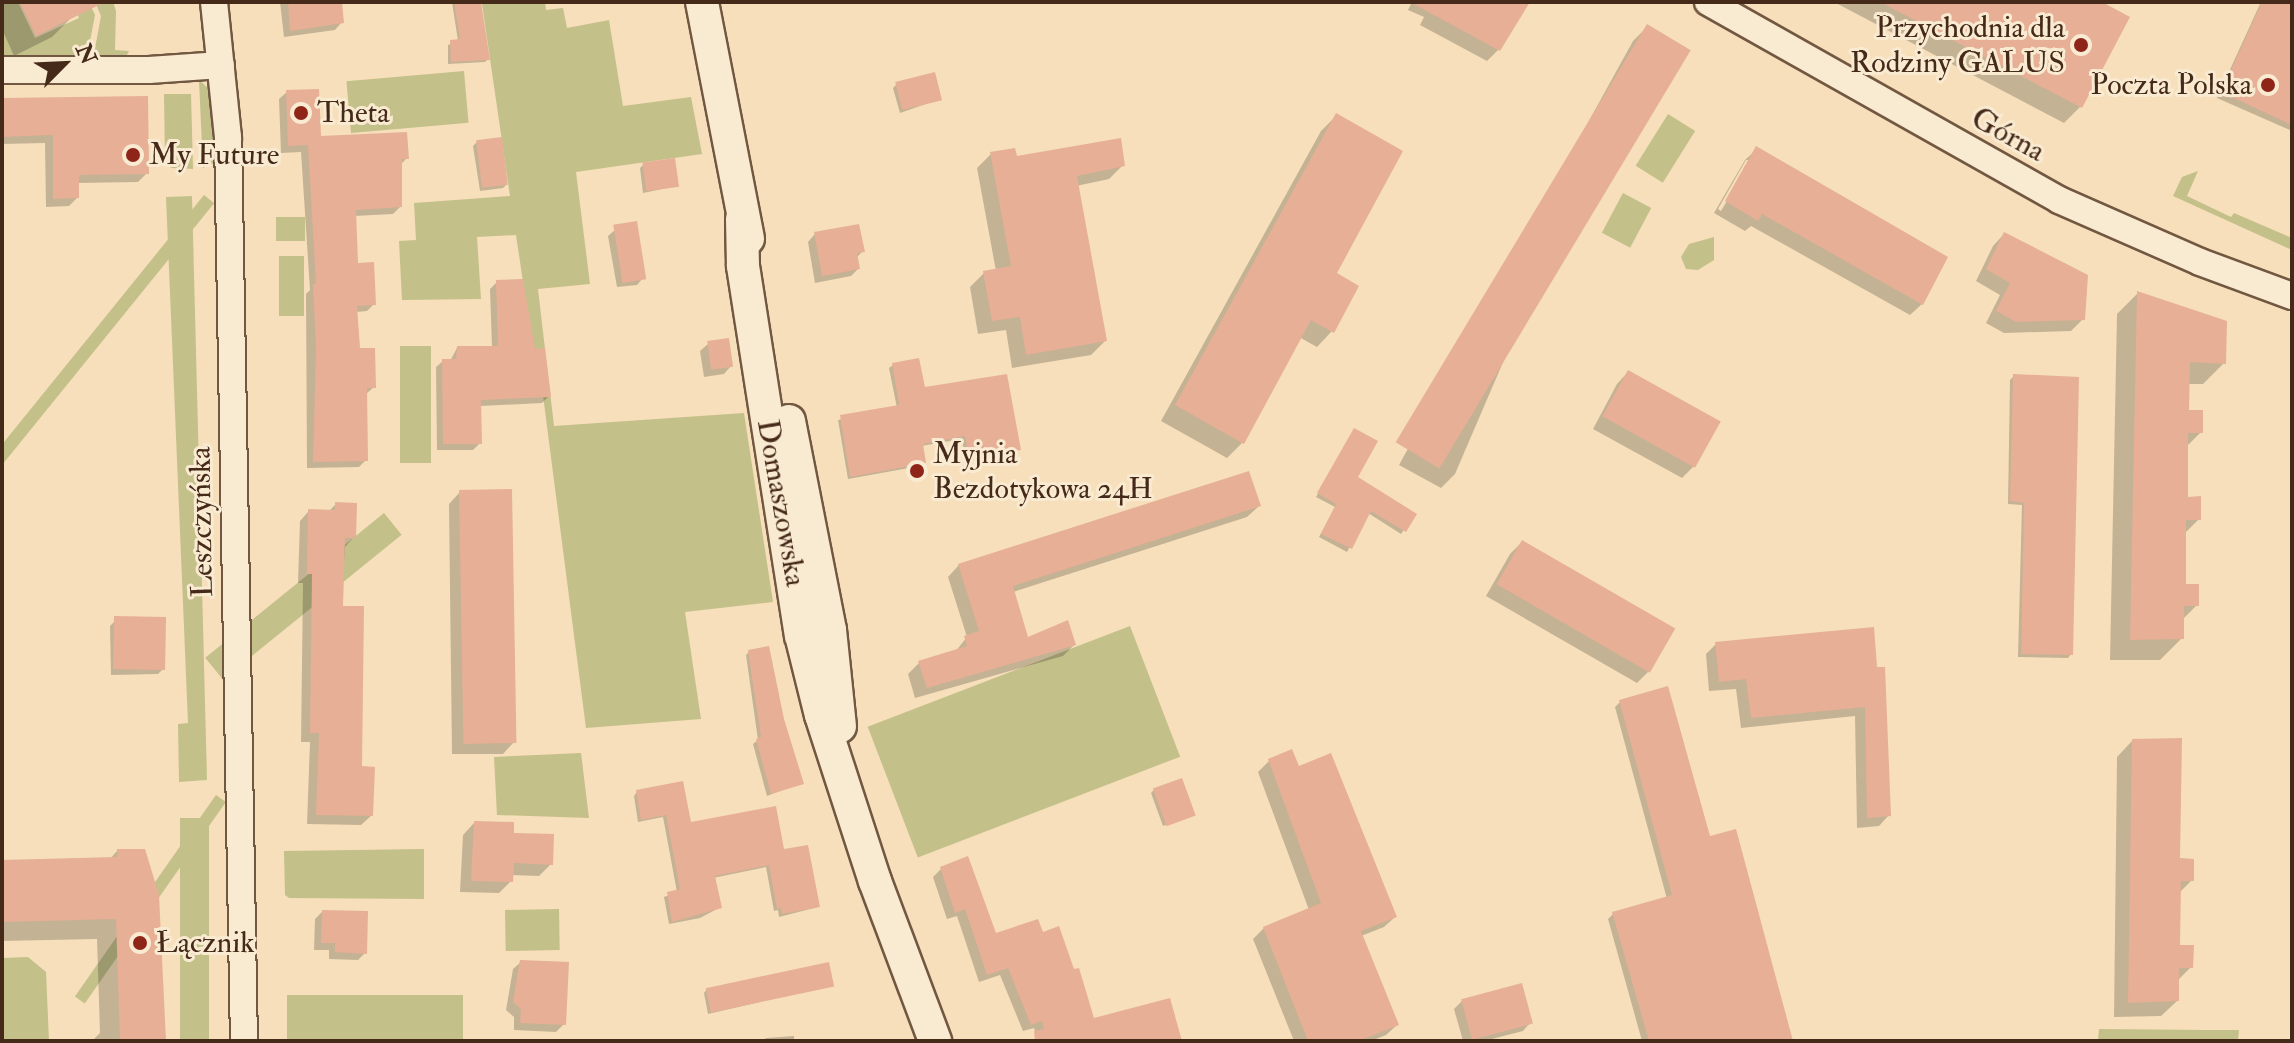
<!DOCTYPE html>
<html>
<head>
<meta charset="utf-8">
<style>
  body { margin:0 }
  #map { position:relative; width:2294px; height:1043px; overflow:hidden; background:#f6dfba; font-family:"IM FELL Double Pica",serif }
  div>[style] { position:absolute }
  .green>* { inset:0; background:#c4c08a; transform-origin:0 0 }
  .shadow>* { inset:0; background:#0003 }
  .building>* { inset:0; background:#e6af96; transform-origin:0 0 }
  .roads { filter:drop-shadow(2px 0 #725741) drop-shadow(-2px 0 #725741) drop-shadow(0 2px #725741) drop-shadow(0 -2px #725741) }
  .minor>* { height:26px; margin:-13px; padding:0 13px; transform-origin:13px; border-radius:13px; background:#f9ead2 }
  .tertiary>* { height:32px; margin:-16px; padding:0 16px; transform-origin:16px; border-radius:16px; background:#f9ead2 }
  .dots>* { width:22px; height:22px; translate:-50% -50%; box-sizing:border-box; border:4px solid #f9ead2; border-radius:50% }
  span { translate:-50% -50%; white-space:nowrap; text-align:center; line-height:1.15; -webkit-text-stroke:6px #f9ead2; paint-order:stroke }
  .poi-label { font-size:30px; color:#462a19 }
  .right { translate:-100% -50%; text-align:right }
  .left { translate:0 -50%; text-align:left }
  .street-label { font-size:30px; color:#462a19 }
  .frame { position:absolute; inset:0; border:4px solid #462a19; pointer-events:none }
  .north { position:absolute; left:24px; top:24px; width:80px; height:80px; -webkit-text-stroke:6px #f9ead2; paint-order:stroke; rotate:66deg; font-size:22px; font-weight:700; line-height:32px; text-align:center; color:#462a19 }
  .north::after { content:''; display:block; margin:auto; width:28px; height:36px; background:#462a19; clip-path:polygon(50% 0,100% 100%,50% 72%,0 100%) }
</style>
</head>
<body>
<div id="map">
  <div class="green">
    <i style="clip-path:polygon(2px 2px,18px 2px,35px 38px,79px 18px,73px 2px,89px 2px,95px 15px,87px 57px,2px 57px)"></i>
    <i style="clip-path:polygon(95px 2px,113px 2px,116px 11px,115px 50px,129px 51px,127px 55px,93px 59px,101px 16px)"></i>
    <i style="clip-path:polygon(545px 2px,546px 10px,563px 8px,567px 28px,609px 20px,623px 106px,691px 97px,702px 154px,576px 172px,590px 284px,538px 289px,554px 426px,744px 413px,773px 602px,685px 612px,701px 719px,586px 728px,537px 349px,533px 349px,516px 235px,477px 237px,481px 299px,402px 300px,399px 241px,416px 240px,414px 203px,510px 196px,482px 4px)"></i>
    <i style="left:464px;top:71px;width:52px;height:118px;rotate:85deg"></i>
    <i style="clip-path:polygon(199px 80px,209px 89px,214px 108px,216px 162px,203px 168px)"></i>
    <i style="clip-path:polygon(164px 94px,191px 94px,193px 169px,171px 168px,165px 160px)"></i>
    <i style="left:1668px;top:114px;width:32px;height:61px;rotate:32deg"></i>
    <i style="clip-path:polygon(2198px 171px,2187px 196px,2231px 217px,2234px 213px,2292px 238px,2292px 250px,2173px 196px,2182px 177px)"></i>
    <i style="left:1623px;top:193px;width:32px;height:45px;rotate:28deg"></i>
    <i style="left:204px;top:195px;width:13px;height:583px;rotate:39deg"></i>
    <i style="clip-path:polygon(192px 196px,207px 780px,179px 782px,178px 724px,188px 723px,166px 197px)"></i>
    <i style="left:276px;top:217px;width:29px;height:24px"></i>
    <i style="clip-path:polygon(1714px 237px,1714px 260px,1698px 270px,1686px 269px,1681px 257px,1689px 244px)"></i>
    <i style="left:279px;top:256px;width:25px;height:60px"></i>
    <i style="left:431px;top:346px;width:117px;height:31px;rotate:90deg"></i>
    <i style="left:384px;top:513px;width:28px;height:230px;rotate:51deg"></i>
    <i style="left:1130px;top:626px;width:140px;height:281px;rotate:69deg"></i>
    <i style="clip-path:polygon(581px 753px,589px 818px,497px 815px,494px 757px)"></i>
    <i style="left:216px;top:795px;width:12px;height:246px;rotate:35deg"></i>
    <i style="left:180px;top:818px;width:29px;height:223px"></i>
    <i style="clip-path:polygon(424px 849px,424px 899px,289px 898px,285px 895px,284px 851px)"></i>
    <i style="left:559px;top:909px;width:41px;height:54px;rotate:89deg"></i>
    <i style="clip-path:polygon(28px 957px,46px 972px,49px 1041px,2px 1041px,2px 958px)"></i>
    <i style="left:287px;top:995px;width:176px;height:46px"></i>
    <i style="clip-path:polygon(2099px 1029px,2206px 1030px,2239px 1030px,2238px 1041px,2098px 1041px)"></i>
  </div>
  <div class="shadow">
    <i style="clip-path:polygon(2px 2px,67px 2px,73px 16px,52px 37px,14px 56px,2px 29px)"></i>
    <i style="clip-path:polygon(280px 2px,340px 2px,342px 22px,335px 30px,284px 37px)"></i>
    <i style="clip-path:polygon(452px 2px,479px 2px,488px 59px,485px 62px,448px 64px,448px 45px,458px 41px)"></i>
    <i style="clip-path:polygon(1412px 2px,1515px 2px,1498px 50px,1487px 61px,1420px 25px,1424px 17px,1408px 10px)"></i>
    <i style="clip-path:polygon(1834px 2px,2098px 2px,2080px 107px,2064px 123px)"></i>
    <i style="clip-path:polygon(2255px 2px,2292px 2px,2292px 131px,2217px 98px,2260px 4px)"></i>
    <i style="clip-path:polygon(1647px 27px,1455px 474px,1441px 488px,1399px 465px,1633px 41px)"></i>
    <i style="clip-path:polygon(896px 85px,940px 99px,900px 113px,893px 88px)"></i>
    <i style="clip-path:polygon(287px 92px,319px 139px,407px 158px,400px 165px,400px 207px,393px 214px,354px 216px,356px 265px,374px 304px,367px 311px,356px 312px,358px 350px,374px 387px,366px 394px,366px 460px,359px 467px,307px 468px,306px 294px,310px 290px,301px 152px,281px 153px,279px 99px)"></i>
    <i style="clip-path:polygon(2px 101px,147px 173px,138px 182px,77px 183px,77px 198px,69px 206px,46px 207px,45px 143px,2px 144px)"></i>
    <i style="clip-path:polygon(1336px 116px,1332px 331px,1317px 347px,1299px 337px,1242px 443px,1227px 458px,1161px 421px,1321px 131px)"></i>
    <i style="clip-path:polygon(477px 142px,506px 185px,503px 188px,480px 191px,473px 146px)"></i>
    <i style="clip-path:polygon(evenodd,1757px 149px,1922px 304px,1910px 315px,1751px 226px,1745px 231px,1714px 213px,1745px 160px,1757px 149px,1746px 160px,1751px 160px,1721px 211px,1718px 209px,1746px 160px)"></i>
    <i style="clip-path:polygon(991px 154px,1123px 165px,1109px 179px,1076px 186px,1105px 341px,1091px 355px,1012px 368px,1006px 330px,978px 334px,970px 287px,984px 273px,996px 271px,977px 168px)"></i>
    <i style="clip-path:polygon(643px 165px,677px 186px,643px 193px,640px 168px)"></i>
    <i style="clip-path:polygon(615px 230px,643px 278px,637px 285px,617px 287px,608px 236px)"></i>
    <i style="clip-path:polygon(815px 234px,863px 251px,856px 258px,858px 269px,851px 276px,815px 283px,808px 242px)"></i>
    <i style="clip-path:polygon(2004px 234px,2083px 319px,2071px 331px,2004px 333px,1986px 323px,2000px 295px,1976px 281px,1993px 246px)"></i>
    <i style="clip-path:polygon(497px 282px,533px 352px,549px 396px,542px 403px,480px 406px,480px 443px,473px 450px,437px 450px,436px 367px,443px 361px,450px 361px,457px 348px,492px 348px,490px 289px)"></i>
    <i style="clip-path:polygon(2138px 293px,2224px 363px,2203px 384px,2188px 384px,2187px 412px,2201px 432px,2186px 447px,2186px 499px,2199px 519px,2184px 534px,2184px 586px,2197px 605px,2182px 620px,2182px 638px,2160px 660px,2110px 660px,2117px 314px)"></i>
    <i style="clip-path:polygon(708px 344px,731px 366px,724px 374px,704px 377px,700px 351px)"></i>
    <i style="clip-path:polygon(893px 365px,923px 390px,1019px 450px,966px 461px,962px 439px,921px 446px,924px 462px,920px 466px,848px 479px,838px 420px,897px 408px,889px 368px)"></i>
    <i style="clip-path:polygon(1628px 372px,1694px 466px,1682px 478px,1593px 429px,1617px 384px)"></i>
    <i style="clip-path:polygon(2014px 376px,2071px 654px,2068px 658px,2018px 657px,2022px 505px,2008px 504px,2010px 380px)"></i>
    <i style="clip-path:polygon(1354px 430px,1356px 477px,1414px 515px,1401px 534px,1368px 513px,1347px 552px,1319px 537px,1335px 507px,1316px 497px)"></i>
    <i style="clip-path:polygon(460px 492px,514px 742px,503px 754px,452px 754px,449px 504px)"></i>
    <i style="clip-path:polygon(336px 504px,354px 537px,345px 547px,341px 608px,360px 768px,371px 816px,361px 825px,307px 824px,310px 742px,301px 742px,303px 583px,298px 583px,300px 521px,309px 511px,329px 511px)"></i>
    <i style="clip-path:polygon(1259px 506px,1247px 517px,1013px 592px,1027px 639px,1074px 645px,1063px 656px,915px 698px,908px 674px,920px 662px,955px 652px,967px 637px,948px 577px,959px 565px)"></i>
    <i style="clip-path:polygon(1522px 542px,1649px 671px,1637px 683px,1486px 596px,1510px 554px)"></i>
    <i style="clip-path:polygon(115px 621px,163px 669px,158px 674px,111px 675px,110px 626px)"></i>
    <i style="clip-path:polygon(1872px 629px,1889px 815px,1879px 826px,1857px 828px,1855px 716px,1741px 728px,1736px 689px,1709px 691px,1706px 654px,1716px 644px)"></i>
    <i style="clip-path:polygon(749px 652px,782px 720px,801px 783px,767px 796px,753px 744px,758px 740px,746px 655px)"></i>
    <i style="clip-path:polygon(1620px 702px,1708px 839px,1791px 1041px,1642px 1041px,1608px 919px,1613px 914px,1667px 899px,1615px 707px)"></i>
    <i style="clip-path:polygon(2132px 741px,2178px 860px,2192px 880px,2178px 894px,2178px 947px,2191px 967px,2177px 981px,2177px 1001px,2161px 1016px,2114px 1017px,2117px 757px)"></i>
    <i style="clip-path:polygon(1291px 752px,1298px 769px,1395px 917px,1384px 927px,1361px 936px,1397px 1025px,1386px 1035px,1371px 1041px,1294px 1041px,1253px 939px,1264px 928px,1309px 910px,1258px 772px,1269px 761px)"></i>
    <i style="clip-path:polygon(1154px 790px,1192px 815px,1163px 826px,1151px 793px)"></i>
    <i style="clip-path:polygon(637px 792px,689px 825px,782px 852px,818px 907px,779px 917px,778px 910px,774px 911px,766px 867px,713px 878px,719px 908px,700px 918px,669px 924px,664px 897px,677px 892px,663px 817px,638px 822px,634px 796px)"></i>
    <i style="clip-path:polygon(474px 823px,512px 834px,551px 864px,539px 876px,511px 875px,511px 881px,499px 893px,460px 892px,463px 835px)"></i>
    <i style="clip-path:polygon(117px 851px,157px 896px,164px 1041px,92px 1041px,100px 1033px,97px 939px,2px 941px,2px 862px,110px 859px)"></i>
    <i style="clip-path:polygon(941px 869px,995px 935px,1041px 934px,1093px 1021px,1180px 1041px,1038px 1041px,1034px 1028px,1023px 1031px,1000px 975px,979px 982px,957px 916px,947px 919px,933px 877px)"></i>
    <i style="clip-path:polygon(322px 912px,365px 953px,358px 960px,329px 959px,329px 950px,314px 950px,315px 919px)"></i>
    <i style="clip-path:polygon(521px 962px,564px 1024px,556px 1032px,514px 1030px,514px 1017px,506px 1010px,513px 969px)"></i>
    <i style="clip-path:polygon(832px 985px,708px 1014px,704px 993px,707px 989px)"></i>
    <i style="clip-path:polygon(1462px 1001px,1530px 1023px,1523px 1031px,1484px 1041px,1463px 1041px,1454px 1009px)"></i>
    <i style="clip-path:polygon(794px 1036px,794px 1041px,763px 1041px,766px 1038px)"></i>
  </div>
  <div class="building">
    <i style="clip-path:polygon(20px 2px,105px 2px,36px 36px)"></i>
    <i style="clip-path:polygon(288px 2px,342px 2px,344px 23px,290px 31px)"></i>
    <i style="clip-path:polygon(454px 2px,481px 2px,490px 60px,451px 62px,450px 40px,460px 39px)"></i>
    <i style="clip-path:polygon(1410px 2px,1530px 2px,1500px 51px)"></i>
    <i style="clip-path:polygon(1880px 2px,2102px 2px,2130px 17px,2082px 108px)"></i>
    <i style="clip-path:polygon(2262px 2px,2292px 2px,2292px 125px,2221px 92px)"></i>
    <i style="left:1647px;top:24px;width:51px;height:488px;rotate:31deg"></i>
    <i style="left:935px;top:72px;width:29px;height:41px;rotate:76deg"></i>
    <i style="clip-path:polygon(319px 89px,321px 136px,407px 132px,409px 159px,402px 159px,402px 207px,356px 210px,358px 263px,374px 262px,376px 305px,357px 306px,360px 348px,375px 348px,376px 388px,367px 388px,368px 461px,313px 462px,316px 348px,313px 284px,316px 284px,308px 145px,288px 146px,286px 90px)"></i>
    <i style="clip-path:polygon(148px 96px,149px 174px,79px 175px,79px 198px,53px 199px,53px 135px,2px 137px,2px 98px)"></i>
    <i style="clip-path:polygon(1336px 113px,1403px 151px,1337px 273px,1359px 286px,1334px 333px,1311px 320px,1244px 444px,1175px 405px)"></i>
    <i style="left:502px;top:137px;width:48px;height:26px;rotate:83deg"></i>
    <i style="clip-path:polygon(1121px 138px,1125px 166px,1077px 176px,1107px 341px,1026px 355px,1020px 317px,992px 321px,983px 271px,1011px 266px,990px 152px,1015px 148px,1017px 156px)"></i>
    <i style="clip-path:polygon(1756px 146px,1948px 257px,1923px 305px,1762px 214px,1758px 221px,1725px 201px)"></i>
    <i style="left:675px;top:158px;width:29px;height:33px;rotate:82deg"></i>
    <i style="left:637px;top:221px;width:59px;height:24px;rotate:81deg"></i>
    <i style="clip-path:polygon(859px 224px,865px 252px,857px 253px,860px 269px,822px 276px,814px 232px)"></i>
    <i style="clip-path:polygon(2004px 232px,2088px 275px,2085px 320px,2016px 322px,1996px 311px,2010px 283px,1986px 269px)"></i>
    <i style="clip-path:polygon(523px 279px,535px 349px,545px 348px,551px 397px,481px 400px,482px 444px,443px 444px,442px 359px,456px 359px,457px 346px,498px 346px,496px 280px)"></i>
    <i style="clip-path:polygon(2137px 291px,2227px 321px,2226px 364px,2190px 362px,2189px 410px,2203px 410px,2203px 433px,2188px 433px,2188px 497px,2201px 496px,2201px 520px,2186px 520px,2186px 584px,2199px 584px,2199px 606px,2184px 606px,2184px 639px,2130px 640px)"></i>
    <i style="left:729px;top:338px;width:29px;height:22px;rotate:82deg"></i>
    <i style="clip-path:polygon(919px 358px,925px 387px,1007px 374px,1021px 450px,969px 458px,965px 436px,923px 444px,926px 463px,850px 477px,840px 415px,899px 405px,892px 363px)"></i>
    <i style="left:1628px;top:370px;width:106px;height:53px;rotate:29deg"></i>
    <i style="clip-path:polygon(2013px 374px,2079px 377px,2073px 655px,2021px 654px,2024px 503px,2010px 501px)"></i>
    <i style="clip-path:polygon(1354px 428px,1378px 441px,1358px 477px,1417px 514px,1406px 532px,1371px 511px,1352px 549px,1321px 534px,1336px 504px,1317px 493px)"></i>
    <i style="clip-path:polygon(1249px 471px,1261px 506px,1013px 586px,1028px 637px,1068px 620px,1076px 645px,927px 688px,918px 661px,967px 646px,964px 636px,979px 631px,958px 564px)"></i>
    <i style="left:512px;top:489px;width:254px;height:53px;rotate:89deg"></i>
    <i style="clip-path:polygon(335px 502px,357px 503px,356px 538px,345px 538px,343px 606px,364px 606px,362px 766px,375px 767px,373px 816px,316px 815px,319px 733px,310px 733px,312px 574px,307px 574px,308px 509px,335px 510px)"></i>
    <i style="left:1522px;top:540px;width:177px;height:51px;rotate:30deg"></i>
    <i style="left:166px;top:617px;width:53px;height:52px;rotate:91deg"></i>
    <i style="clip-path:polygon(1874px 627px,1877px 667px,1885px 667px,1891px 816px,1867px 818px,1865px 707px,1751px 718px,1746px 679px,1719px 682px,1715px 642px)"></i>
    <i style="clip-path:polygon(769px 646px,784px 719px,804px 784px,771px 794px,756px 739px,761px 737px,748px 650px)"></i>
    <i style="clip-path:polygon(1668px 686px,1710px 836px,1736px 829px,1793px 1041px,1649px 1041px,1612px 912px,1672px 895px,1619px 700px)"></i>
    <i style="clip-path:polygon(2182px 738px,2180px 858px,2194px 859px,2194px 881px,2181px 881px,2180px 945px,2194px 945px,2193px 968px,2179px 968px,2179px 1001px,2128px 1003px,2132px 739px)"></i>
    <i style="clip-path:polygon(1292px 749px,1299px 766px,1331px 753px,1397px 917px,1361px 931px,1399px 1025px,1358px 1041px,1308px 1041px,1263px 927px,1321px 903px,1268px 759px)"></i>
    <i style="left:1182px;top:778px;width:40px;height:31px;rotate:70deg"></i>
    <i style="clip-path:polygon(683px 781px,691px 822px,776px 806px,784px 849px,808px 845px,820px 907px,782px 914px,781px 908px,777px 909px,769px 865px,715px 876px,722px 908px,672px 922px,667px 892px,680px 889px,666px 815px,641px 820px,636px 790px)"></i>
    <i style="clip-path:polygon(474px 821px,514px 822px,514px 833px,554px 834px,553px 865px,514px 863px,513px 882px,471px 881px)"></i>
    <i style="clip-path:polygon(117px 849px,145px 849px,159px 895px,166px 1041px,120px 1041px,116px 919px,2px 922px,2px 860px,117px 857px)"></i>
    <i style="clip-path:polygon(968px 856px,996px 933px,1038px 919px,1043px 932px,1059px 926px,1074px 969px,1079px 968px,1094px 1018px,1170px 998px,1182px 1041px,1035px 1041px,1034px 1031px,1044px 1029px,1042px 1021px,1031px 1025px,1008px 968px,987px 975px,965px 909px,955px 913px,940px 867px)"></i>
    <i style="clip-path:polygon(322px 910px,368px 911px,367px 954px,335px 952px,335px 943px,321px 943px)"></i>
    <i style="clip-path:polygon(520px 960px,569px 962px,566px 1025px,520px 1023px,521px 1009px,513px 1002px)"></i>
    <i style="left:829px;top:962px;width:25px;height:126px;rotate:78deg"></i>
    <i style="left:1522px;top:983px;width:42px;height:63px;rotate:75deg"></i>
  </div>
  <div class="roads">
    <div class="minor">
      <i style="left:214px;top:2px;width:136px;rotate:84.1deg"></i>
      <i style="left:228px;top:137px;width:904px;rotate:88.99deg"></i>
      <i style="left:1708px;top:2px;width:403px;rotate:29.4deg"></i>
      <i style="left:2059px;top:200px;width:154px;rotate:23.7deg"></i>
      <i style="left:2200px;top:262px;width:98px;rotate:20.3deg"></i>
      <i style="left:2px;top:70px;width:147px"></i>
      <i style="left:149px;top:70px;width:72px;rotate:-4deg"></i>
    </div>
    <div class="tertiary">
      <i style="left:702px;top:2px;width:241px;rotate:79deg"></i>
      <i style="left:742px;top:219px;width:47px;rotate:88.8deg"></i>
      <i style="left:743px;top:266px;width:374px;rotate:81.1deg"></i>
      <i style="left:801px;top:635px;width:82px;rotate:76deg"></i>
      <i style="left:821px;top:715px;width:175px;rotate:72deg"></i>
      <i style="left:875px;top:881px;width:171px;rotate:69.4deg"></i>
      <i style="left:789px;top:421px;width:213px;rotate:78.9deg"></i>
      <i style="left:830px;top:630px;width:97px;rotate:84.1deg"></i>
    </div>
  </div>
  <div class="dots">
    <i style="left:2081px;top:45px;background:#8f2418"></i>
    <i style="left:2268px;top:85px;background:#8f2418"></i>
    <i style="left:301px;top:113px;background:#8f2418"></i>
    <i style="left:133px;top:155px;background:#8f2418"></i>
    <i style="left:917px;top:471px;background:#8f2418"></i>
    <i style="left:140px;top:943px;background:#8f2418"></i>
  </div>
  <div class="poi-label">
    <span class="right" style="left:2065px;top:45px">Przychodnia dla<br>Rodziny GALUS</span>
    <span class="right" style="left:2252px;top:85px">Poczta Polska</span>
    <span class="left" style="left:317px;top:113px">Theta</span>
    <span class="left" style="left:149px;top:155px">My Future</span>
    <span class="left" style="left:933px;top:471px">Myjnia<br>Bezdotykowa 24H</span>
    <span class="left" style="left:156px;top:943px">Łącznik</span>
  </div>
  <div class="street-label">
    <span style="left:2008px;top:135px;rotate:29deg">Górna</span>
    <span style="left:781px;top:503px;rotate:80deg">Domaszowska</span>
    <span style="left:202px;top:522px;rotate:-91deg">Leszczyńska</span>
  </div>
  <div class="frame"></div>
  <div class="north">N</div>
</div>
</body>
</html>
